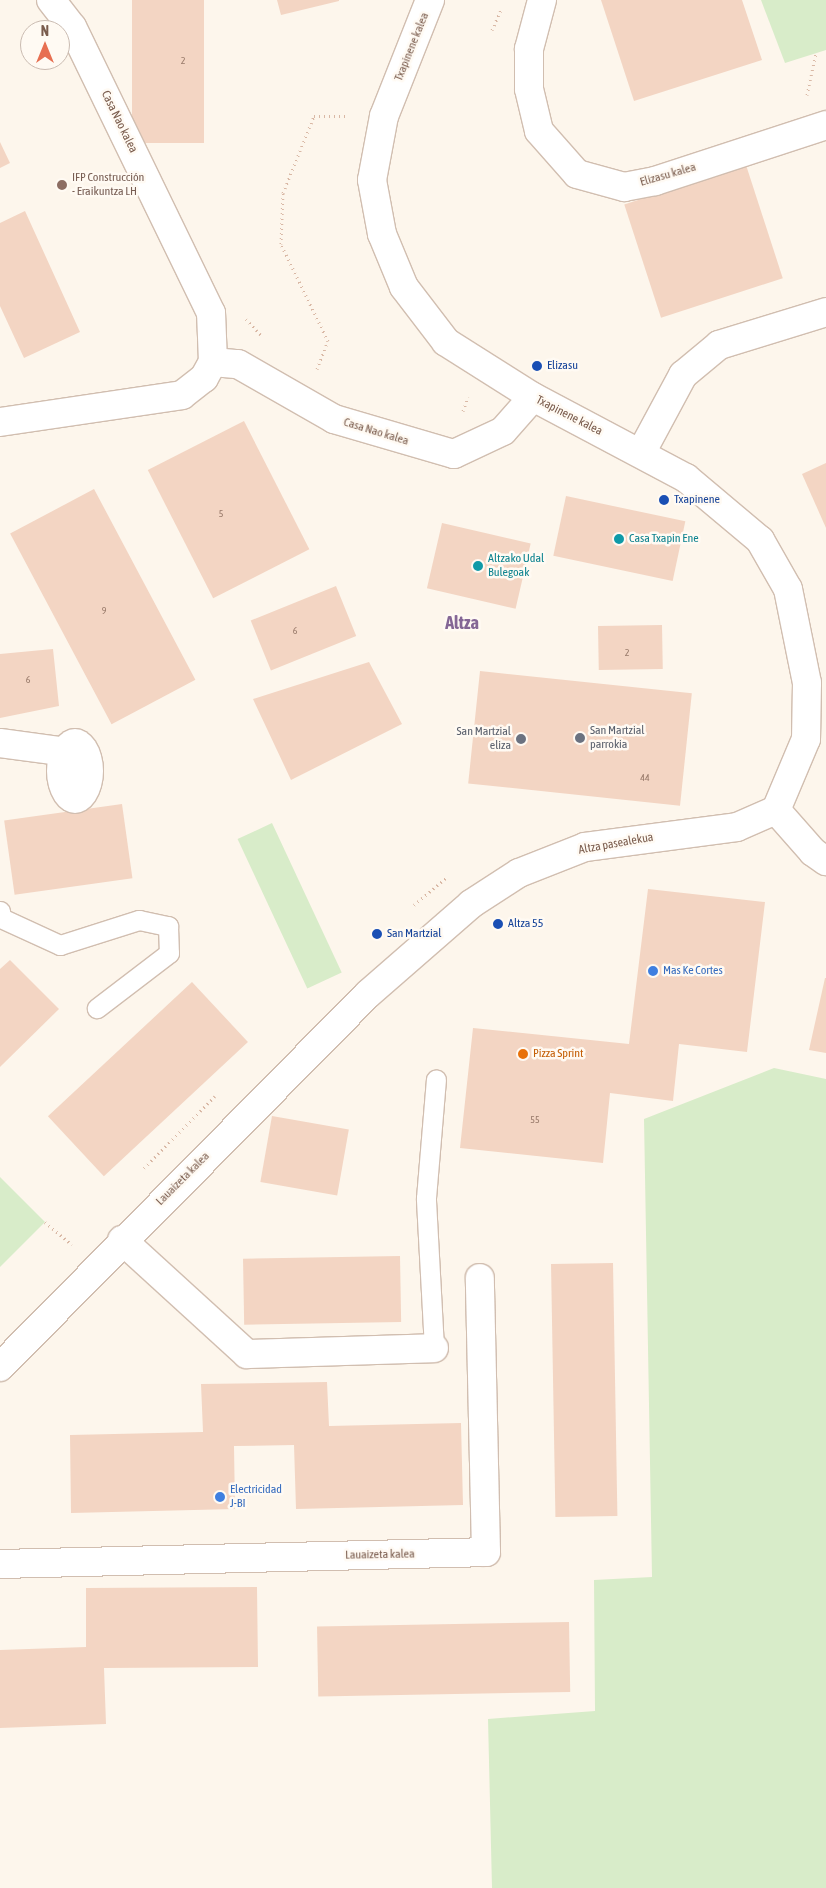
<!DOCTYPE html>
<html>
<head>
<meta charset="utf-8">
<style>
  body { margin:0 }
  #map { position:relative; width:826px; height:1888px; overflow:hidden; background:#fdf6ec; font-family:"Asap Condensed",sans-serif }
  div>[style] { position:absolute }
  .green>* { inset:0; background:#d8ecc9; transform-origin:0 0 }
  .building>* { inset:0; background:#f3d5c3; transform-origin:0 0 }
  .path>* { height:3px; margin-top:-1.5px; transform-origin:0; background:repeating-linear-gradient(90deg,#d9b8a5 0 1px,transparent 0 5px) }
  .roads { filter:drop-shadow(1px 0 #d1beb0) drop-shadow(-1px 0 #d1beb0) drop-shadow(0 1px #d1beb0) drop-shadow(0 -1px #d1beb0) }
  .lane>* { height:19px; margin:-9.5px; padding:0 9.5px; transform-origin:9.5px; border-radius:9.5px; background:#fff }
  .street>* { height:28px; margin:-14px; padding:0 14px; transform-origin:14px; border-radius:14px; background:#fff }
  .street>.ring { margin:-14px; padding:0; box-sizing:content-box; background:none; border:28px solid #fff; border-radius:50% }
  .secondary>* { height:28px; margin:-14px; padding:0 14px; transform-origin:14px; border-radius:14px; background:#fff }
  .dots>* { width:14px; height:14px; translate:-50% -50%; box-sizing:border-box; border:2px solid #fffaf3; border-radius:50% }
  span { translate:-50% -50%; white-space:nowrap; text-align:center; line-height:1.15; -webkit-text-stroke:5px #fffaf3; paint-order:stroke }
  .number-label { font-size:10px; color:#987a6a }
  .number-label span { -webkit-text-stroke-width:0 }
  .street-label { font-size:12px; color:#7a5c4d }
  .education-label { font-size:12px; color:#785e54 }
  .left { translate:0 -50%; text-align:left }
  .transit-label { font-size:12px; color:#164399 }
  .culture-label { font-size:12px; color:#0d838f }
  .worship-label { font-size:12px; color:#5b616d }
  .right { translate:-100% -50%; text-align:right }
  .shop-label { font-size:12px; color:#366cbe }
  .food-label { font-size:12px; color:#c56008 }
  .district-label { font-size:18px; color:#846695; font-weight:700 }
  .north { position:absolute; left:20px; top:20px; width:50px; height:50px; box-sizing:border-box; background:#fffaf3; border:1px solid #cabbb1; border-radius:50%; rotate:0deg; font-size:14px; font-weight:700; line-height:20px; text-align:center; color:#7a5c4d }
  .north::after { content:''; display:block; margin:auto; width:18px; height:22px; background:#e76f51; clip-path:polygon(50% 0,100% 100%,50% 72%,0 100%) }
</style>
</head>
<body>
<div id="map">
  <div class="green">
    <i style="clip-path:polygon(761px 0,826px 0,826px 50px,785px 63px)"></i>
    <i style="left:272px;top:823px;width:165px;height:38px;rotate:65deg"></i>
    <i style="clip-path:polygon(774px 1068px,826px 1079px,826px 1888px,492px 1888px,488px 1719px,595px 1711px,594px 1580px,652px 1577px,644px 1119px)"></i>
    <i style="clip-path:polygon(0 1177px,45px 1222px,0 1267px)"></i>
  </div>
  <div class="building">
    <i style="left:132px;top:0;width:72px;height:143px"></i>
    <i style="clip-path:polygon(277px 0,339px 0,339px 1px,281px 15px)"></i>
    <i style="clip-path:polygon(601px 0,742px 0,762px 60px,634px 101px)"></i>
    <i style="clip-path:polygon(0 142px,10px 163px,0 168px)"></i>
    <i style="left:746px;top:165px;width:119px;height:128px;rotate:72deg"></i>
    <i style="clip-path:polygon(25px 211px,80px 332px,24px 358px,0 306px,0 223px)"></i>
    <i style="left:244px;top:421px;width:144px;height:108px;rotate:63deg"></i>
    <i style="clip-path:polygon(826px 463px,826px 528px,802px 474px)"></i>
    <i style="left:94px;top:489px;width:216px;height:95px;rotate:62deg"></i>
    <i style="left:566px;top:496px;width:122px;height:61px;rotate:12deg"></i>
    <i style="left:442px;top:523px;width:91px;height:67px;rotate:13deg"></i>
    <i style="left:336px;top:586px;width:54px;height:92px;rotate:68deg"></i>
    <i style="left:662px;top:625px;width:44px;height:64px;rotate:89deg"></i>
    <i style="clip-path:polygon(53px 649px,59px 706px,0 718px,0 654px)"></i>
    <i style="clip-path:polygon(369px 662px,402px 724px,291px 780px,253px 699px)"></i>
    <i style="left:480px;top:671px;width:213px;height:113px;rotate:6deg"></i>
    <i style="left:122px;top:804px;width:75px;height:119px;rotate:82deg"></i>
    <i style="clip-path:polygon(648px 889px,765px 902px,747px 1052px,679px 1044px,673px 1101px,610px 1093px,603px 1163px,460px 1148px,473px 1028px,629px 1044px)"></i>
    <i style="clip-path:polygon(10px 960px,59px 1009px,0 1067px,0 969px)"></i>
    <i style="clip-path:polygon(825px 978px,826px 978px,826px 1053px,809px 1050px)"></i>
    <i style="left:192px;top:982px;width:82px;height:197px;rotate:47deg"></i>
    <i style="left:272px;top:1116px;width:78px;height:67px;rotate:10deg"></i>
    <i style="left:400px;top:1256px;width:66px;height:157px;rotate:89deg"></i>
    <i style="left:613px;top:1263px;width:253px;height:62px;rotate:89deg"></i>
    <i style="clip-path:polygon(327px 1382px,329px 1426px,461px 1423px,463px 1505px,296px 1509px,294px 1445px,234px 1446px,235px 1509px,71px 1513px,70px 1435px,203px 1432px,201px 1384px)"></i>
    <i style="clip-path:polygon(257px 1587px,258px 1667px,104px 1668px,106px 1724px,0 1728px,0 1650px,86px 1647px,86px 1588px)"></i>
    <i style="left:569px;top:1622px;width:70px;height:252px;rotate:89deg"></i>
  </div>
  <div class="path">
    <i style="left:492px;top:30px;width:24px;rotate:-66deg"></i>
    <i style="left:807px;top:95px;width:43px;rotate:-77.9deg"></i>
    <i style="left:246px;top:319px;width:23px;rotate:47deg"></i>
    <i style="left:317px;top:369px;width:30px;rotate:-69deg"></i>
    <i style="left:328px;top:341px;width:108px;rotate:-115.9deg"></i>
    <i style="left:281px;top:244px;width:51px;rotate:-87.8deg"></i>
    <i style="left:283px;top:193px;width:83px;rotate:-68.1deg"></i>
    <i style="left:314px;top:116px;width:34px"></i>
    <i style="left:463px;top:411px;width:15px;rotate:-70deg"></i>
    <i style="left:414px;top:905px;width:43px;rotate:-40.3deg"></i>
    <i style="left:144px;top:1168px;width:101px;rotate:-45.4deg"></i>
    <i style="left:45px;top:1222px;width:35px;rotate:40deg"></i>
  </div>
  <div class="roads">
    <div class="lane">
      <i style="left:0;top:911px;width:7px;rotate:82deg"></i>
      <i style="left:1px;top:918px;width:65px;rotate:24.6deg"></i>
      <i style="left:60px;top:945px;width:83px;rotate:-17.6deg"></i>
      <i style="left:139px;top:920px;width:30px;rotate:12deg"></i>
      <i style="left:168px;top:926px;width:27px;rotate:88deg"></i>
      <i style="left:169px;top:953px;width:91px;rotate:142.6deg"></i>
      <i style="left:434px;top:1348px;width:150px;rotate:-93.1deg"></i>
      <i style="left:426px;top:1198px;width:119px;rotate:-85.2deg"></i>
    </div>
    <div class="street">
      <i style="left:542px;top:0;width:51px;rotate:104.9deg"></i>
      <i style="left:529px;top:49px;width:40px;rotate:90deg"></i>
      <i style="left:529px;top:89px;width:43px;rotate:76.6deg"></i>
      <i style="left:539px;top:131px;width:57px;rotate:48.5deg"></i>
      <i style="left:577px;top:174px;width:49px;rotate:15.5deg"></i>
      <i style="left:624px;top:187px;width:32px;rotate:-11deg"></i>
      <i style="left:655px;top:181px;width:180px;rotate:-18.1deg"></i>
      <i style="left:213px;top:362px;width:25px;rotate:5deg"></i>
      <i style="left:238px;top:364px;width:111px;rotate:29.8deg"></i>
      <i style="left:334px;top:419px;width:125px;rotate:16.3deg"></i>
      <i style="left:454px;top:454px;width:54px;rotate:-25.1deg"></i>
      <i style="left:503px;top:431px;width:45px;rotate:-48.6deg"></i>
      <i style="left:0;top:422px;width:184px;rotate:-8.4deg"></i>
      <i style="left:182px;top:395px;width:28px;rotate:-38deg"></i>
      <i style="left:204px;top:378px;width:18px;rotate:-61deg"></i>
      <i style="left:213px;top:362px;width:49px;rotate:-92.3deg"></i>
      <i style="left:211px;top:313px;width:318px;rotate:-115.9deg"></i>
      <i style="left:72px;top:27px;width:34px;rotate:-128deg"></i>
      <i style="left:641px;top:453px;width:89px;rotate:-61.7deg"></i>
      <i style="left:683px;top:375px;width:47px;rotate:-39.8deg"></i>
      <i style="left:719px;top:345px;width:112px;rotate:-17.1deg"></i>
      <i class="ring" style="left:61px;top:743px;width:-6px;height:-6px"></i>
      <i style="left:0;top:743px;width:61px;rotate:7.6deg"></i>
      <i style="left:122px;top:1240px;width:169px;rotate:42.4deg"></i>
      <i style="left:247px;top:1354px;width:187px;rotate:-1.8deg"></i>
      <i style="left:0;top:1564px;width:486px;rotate:-1.4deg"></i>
      <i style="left:486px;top:1552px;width:274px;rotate:-91.3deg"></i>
    </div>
    <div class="secondary">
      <i style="left:430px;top:0;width:125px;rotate:111.6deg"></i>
      <i style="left:384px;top:116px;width:65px;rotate:100.6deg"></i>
      <i style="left:372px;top:180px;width:55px;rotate:79.5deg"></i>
      <i style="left:382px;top:234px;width:57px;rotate:67.5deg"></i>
      <i style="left:404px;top:287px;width:69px;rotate:52.6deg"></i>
      <i style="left:446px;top:342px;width:103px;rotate:32.3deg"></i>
      <i style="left:533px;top:397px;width:173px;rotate:27.9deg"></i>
      <i style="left:686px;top:478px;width:97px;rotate:40deg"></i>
      <i style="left:760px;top:540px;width:56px;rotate:60.3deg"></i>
      <i style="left:788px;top:589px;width:96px;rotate:78.6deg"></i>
      <i style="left:807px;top:683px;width:56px;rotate:91deg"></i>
      <i style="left:806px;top:739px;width:77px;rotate:112.9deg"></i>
      <i style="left:776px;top:810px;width:56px;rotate:48.6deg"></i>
      <i style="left:813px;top:852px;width:16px;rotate:35deg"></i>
      <i style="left:0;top:1367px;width:524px;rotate:-45.39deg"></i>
      <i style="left:368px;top:994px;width:137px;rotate:-41.1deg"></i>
      <i style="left:471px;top:904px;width:57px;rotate:-32.9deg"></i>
      <i style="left:519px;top:873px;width:71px;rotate:-21.5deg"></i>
      <i style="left:585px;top:847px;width:153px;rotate:-7.5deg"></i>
      <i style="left:737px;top:827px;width:43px;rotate:-23.6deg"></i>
    </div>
  </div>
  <div class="dots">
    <i style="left:62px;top:185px;background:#8d6e63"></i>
    <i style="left:537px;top:366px;background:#1a4fb4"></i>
    <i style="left:664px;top:500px;background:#1a4fb4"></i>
    <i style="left:619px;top:539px;background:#0f9aa8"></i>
    <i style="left:478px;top:566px;background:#0f9aa8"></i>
    <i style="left:580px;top:738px;background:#6b7280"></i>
    <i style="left:521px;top:739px;background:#6b7280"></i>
    <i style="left:498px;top:924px;background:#1a4fb4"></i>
    <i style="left:377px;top:934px;background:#1a4fb4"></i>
    <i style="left:653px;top:971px;background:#3f7fe0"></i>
    <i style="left:523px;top:1054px;background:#e8710a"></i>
    <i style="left:220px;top:1497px;background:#3f7fe0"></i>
  </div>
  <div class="number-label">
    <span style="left:183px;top:61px">2</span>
    <span style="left:221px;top:514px">5</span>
    <span style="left:104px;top:611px">9</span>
    <span style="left:295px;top:631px">6</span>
    <span style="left:627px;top:653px">2</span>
    <span style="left:28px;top:680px">6</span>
    <span style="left:645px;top:778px">44</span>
    <span style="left:535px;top:1120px">55</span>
  </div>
  <div class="street-label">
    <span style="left:412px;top:47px;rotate:-68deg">Txapinene kalea</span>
    <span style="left:119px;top:122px;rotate:64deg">Casa Nao kalea</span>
    <span style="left:668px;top:175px;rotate:-16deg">Elizasu kalea</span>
    <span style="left:569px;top:416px;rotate:27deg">Txapinene kalea</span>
    <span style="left:376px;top:432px;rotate:17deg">Casa Nao kalea</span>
    <span style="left:616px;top:844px;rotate:-10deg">Altza pasealekua</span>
    <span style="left:183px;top:1179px;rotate:-45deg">Lauaizeta kalea</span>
    <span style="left:380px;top:1555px;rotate:-1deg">Lauaizeta kalea</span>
  </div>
  <div class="education-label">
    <span class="left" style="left:72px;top:185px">IFP Construcción<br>- Eraikuntza LH</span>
  </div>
  <div class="transit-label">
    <span class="left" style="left:547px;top:366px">Elizasu</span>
    <span class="left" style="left:674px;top:500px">Txapinene</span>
    <span class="left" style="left:508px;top:924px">Altza 55</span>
    <span class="left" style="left:387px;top:934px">San Martzial</span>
  </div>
  <div class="culture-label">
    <span class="left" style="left:629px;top:539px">Casa Txapin Ene</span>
    <span class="left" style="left:488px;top:566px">Altzako Udal<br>Bulegoak</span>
  </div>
  <div class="worship-label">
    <span class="left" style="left:590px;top:738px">San Martzial<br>parrokia</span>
    <span class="right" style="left:511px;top:739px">San Martzial<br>eliza</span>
  </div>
  <div class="shop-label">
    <span class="left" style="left:663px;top:971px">Mas Ke Cortes</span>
    <span class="left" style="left:230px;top:1497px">Electricidad<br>J-BI</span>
  </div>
  <div class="food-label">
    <span class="left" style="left:533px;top:1054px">Pizza Sprint</span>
  </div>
  <div class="district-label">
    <span style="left:462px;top:623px">Altza</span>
  </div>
  <div class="north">N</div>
</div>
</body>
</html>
